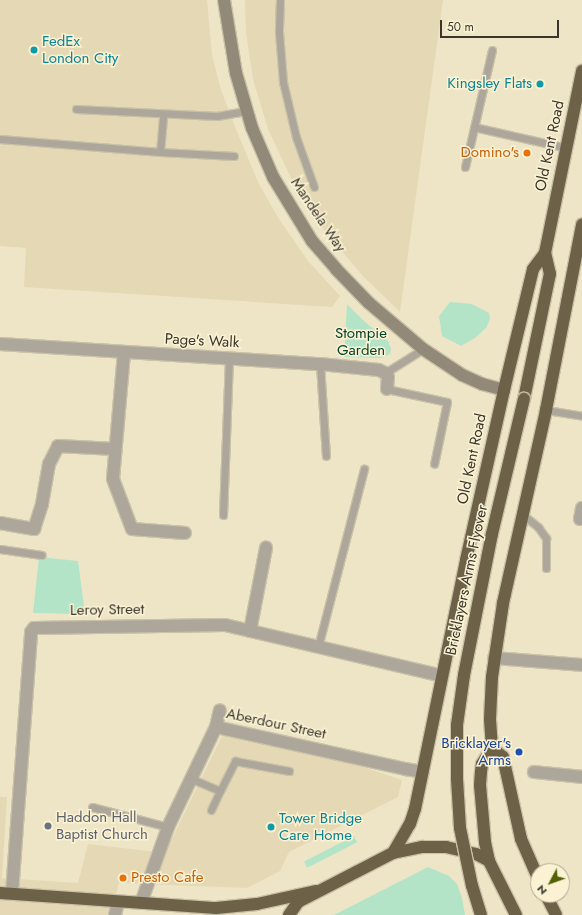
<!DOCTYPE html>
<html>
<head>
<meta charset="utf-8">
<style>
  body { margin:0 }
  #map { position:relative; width:582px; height:915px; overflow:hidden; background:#eee5c7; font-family:Jost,sans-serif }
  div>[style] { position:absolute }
  .built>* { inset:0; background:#e4d9b4 }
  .green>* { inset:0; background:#b3e4c8; transform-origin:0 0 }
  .roads { filter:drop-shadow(1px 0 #cac2a8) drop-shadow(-1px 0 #cac2a8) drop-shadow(0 1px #cac2a8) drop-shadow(0 -1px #cac2a8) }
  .lane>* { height:7px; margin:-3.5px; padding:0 3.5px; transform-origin:3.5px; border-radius:3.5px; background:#ada79b }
  .street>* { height:12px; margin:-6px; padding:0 6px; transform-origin:6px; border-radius:6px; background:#ada79b }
  .secondary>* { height:12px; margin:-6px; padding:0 6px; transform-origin:6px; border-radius:6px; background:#928978 }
  .highway>* { height:12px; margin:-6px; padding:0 6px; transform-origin:6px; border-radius:6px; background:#6d6148 }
  .bridges { filter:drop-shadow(1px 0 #cac2a8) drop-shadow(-1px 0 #cac2a8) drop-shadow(0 1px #cac2a8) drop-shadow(0 -1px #cac2a8) }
  .highway-bridge>* { height:12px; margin:-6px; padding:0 6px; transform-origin:6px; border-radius:6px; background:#6d6148 }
  .dots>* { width:11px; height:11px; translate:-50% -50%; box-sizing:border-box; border:2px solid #fbf2d4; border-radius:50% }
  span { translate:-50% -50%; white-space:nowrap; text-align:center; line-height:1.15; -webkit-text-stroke:3px #fbf2d4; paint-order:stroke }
  .culture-label { font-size:15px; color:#0d838f }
  .left { translate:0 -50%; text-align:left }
  .right { translate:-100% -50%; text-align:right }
  .street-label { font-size:15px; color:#3a362b }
  .food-label { font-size:15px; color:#c56008 }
  .park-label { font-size:15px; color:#024229 }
  .transit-label { font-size:15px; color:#164399 }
  .worship-label { font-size:15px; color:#5b616d }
  .north { position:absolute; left:530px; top:863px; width:40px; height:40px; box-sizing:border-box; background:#fbf2d4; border:1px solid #aea790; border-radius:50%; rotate:229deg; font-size:11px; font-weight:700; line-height:16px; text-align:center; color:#3a362b }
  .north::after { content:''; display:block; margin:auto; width:14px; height:18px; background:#526105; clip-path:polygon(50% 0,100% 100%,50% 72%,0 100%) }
  .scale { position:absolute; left:440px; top:20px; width:119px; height:18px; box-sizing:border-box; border:2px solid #3a362b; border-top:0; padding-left:5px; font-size:12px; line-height:14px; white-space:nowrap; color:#3a362b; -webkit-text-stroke:3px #fbf2d4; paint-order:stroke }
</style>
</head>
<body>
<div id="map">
  <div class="built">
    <i style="clip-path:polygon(0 0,207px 0,212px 55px,221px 90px,236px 129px,258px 182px,277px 216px,308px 261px,340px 296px,332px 307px,24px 287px,26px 248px,0 246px)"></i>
    <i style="clip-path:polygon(245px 0,443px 0,400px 312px,363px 276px,327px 234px,306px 204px,290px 176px,268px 129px,253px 79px,246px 33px)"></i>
    <i style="clip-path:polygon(226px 732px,312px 750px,402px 780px,398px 797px,289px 852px,280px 871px,247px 888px,119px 883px,111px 915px,0 915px,0 797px,7px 797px,2px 878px,78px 883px,88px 844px,165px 853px,221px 738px)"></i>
  </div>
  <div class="green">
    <i style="clip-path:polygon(450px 302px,472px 304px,489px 313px,490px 319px,486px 328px,475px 338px,461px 346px,442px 336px,439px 316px)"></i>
    <i style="clip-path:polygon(347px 304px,364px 321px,388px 341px,391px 349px,390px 354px,381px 358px,344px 357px)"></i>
    <i style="clip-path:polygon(39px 557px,78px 561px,85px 614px,33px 613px)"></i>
    <i style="left:354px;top:836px;width:7px;height:56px;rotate:63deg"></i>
    <i style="clip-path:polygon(428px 867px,449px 876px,457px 884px,462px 898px,465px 915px,334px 915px)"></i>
  </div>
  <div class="roads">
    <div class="lane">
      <i style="left:280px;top:0;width:32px;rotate:92deg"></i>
      <i style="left:279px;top:32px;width:50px;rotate:85.4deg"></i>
      <i style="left:283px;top:82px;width:57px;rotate:76.7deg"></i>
      <i style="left:296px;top:137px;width:53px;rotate:70.2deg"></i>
      <i style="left:76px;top:109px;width:141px;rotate:2.8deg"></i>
      <i style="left:217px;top:116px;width:29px;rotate:-10deg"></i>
      <i style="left:474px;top:127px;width:95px;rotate:12.7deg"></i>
      <i style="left:0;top:139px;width:161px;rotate:4.6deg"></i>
      <i style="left:160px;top:152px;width:38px;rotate:-85deg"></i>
      <i style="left:160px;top:152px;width:74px;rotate:3.1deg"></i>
      <i style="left:465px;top:167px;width:120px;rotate:-77deg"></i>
      <i style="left:320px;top:364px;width:92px;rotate:86.3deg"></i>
      <i style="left:385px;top:373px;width:45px;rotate:-32.3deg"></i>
      <i style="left:387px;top:389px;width:61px;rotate:12.2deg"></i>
      <i style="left:447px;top:402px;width:63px;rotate:101.8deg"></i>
      <i style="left:546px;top:410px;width:36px;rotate:9deg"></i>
      <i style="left:522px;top:514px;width:21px;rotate:39deg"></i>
      <i style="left:538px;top:527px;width:14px;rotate:54deg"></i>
      <i style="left:546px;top:538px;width:30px;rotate:90deg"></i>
      <i style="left:223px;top:515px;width:156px;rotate:-87.8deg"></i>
      <i style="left:0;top:549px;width:42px;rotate:8.1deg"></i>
      <i style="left:318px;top:647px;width:184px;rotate:-75.5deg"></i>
      <i style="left:192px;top:779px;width:30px;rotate:23deg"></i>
      <i style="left:220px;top:791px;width:34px;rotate:-63deg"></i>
      <i style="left:235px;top:761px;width:55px;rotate:10.5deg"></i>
      <i style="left:92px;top:807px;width:79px;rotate:14.7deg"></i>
      <i style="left:211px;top:810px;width:21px;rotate:-65deg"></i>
    </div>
    <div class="street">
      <i style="left:0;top:344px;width:321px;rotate:3.6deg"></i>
      <i style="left:320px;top:364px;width:59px;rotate:5.8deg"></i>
      <i style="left:379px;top:370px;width:7px;rotate:27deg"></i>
      <i style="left:385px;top:373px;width:5px;rotate:53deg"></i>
      <i style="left:388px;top:377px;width:12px;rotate:95deg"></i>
      <i style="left:124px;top:353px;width:126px;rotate:95deg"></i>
      <i style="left:113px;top:479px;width:53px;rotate:69.2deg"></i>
      <i style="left:132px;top:529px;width:53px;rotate:4.3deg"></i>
      <i style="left:582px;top:508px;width:11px;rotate:100deg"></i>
      <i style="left:580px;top:519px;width:2px"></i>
      <i style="left:0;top:523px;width:35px;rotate:10deg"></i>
      <i style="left:34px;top:529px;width:26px;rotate:-72deg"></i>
      <i style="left:42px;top:504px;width:41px;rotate:-80.1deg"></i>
      <i style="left:49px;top:464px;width:20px;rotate:-63deg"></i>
      <i style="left:58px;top:446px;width:57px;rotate:3deg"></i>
      <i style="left:250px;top:631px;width:85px;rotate:-79.1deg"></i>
      <i style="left:494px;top:658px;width:88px;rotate:4.5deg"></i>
      <i style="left:216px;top:727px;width:17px;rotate:-77deg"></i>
      <i style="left:534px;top:772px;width:48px;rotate:5.9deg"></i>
      <i style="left:12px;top:893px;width:262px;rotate:-85.8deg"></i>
      <i style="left:31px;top:632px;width:5px;rotate:-53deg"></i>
      <i style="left:34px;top:628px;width:191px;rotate:-0.9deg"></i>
      <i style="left:225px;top:625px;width:223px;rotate:13.2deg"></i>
      <i style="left:141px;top:903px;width:81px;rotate:-70.4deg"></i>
      <i style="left:168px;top:827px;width:111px;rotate:-64.4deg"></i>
      <i style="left:216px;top:727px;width:194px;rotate:12.5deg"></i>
      <i style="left:405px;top:769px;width:18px;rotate:9deg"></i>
      <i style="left:115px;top:915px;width:13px;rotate:-77deg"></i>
    </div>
    <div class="secondary">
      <i style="left:224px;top:0;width:74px;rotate:80.7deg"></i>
      <i style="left:236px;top:73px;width:57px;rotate:73.8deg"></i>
      <i style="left:252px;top:128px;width:53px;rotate:66.8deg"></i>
      <i style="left:273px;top:177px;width:75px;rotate:58.6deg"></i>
      <i style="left:312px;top:241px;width:37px;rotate:49deg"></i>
      <i style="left:336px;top:269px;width:47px;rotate:45.9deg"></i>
      <i style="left:369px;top:303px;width:71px;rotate:40.4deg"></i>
      <i style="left:423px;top:349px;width:47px;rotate:33.7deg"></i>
      <i style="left:462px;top:375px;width:22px;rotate:24deg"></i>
      <i style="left:482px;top:384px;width:23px;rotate:15deg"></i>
    </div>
    <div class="highway">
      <i style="left:524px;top:399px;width:128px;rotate:-78.3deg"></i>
      <i style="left:550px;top:274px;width:22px;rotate:-103deg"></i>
      <i style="left:492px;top:748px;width:14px;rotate:39deg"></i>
      <i style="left:503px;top:757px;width:84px;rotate:77.6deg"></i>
      <i style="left:521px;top:839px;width:43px;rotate:66.4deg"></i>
      <i style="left:393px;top:853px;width:34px;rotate:-60deg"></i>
      <i style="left:410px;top:824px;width:16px;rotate:-72deg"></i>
      <i style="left:415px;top:809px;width:254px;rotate:-78.4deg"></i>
      <i style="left:466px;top:560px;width:174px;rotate:-77.4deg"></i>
      <i style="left:504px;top:390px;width:124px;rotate:-76.5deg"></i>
      <i style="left:533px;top:269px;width:20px;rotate:-53deg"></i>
      <i style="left:545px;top:253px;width:186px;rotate:-78.5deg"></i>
      <i style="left:0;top:893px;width:217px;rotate:4deg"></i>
      <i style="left:216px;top:908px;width:41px;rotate:-5.6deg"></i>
      <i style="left:257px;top:904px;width:60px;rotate:-12.4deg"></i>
      <i style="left:546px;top:895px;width:22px;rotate:63deg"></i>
      <i style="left:289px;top:915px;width:16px;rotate:-55deg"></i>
      <i style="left:298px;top:902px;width:107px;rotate:-27.3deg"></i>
      <i style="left:393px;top:853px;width:30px;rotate:-12deg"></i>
      <i style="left:422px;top:847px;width:24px"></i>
      <i style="left:446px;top:847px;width:31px;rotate:13deg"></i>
      <i style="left:476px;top:854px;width:15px;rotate:28deg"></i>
      <i style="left:516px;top:915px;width:60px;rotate:-116.6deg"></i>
      <i style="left:489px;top:861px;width:19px;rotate:-102deg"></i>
      <i style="left:485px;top:842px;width:57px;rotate:-95deg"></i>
      <i style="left:480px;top:785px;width:13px;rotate:-86deg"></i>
      <i style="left:481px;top:772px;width:8px;rotate:-83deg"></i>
      <i style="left:482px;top:764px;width:19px;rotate:-58deg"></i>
      <i style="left:492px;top:748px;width:29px;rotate:-94deg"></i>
      <i style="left:490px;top:719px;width:42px;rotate:-87.3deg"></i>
      <i style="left:492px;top:677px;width:75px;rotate:-81.5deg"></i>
      <i style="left:503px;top:603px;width:198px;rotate:-77.4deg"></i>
      <i style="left:546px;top:410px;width:189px;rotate:-79deg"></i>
    </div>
  </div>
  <div class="bridges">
    <div class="highway-bridge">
      <i style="left:481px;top:915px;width:30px;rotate:-107deg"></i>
      <i style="left:472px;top:886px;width:59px;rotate:-101.7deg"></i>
      <i style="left:460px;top:828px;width:49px;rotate:-93.5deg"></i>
      <i style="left:457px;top:779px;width:54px;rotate:-90deg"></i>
      <i style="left:457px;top:725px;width:50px;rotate:-82deg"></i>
      <i style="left:464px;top:675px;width:144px;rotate:-78.8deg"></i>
      <i style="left:492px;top:534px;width:139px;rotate:-76.7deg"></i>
    </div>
  </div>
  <div class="dots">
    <i style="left:34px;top:50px;background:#0f9aa8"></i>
    <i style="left:540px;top:84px;background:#0f9aa8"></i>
    <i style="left:527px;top:153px;background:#e8710a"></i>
    <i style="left:519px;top:752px;background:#1a4fb4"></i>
    <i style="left:48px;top:826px;background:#6b7280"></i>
    <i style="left:271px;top:827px;background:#0f9aa8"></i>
    <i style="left:123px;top:878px;background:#e8710a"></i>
  </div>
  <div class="culture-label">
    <span class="left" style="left:42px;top:50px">FedEx<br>London City</span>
    <span class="right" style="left:532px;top:84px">Kingsley Flats</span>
    <span class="left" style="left:279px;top:827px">Tower Bridge<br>Care Home</span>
  </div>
  <div class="street-label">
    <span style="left:550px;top:146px;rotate:-78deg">Old Kent Road</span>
    <span style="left:318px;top:215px;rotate:56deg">Mandela Way</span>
    <span style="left:202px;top:341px;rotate:3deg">Page's Walk</span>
    <span style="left:472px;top:459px;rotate:-78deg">Old Kent Road</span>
    <span style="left:467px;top:580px;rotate:-78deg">Bricklayers Arms Flyover</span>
    <span style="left:107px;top:610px;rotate:-1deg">Leroy Street</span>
    <span style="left:276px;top:724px;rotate:12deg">Aberdour Street</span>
  </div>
  <div class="food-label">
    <span class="right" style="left:519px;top:153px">Domino's</span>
    <span class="left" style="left:131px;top:878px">Presto Cafe</span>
  </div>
  <div class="park-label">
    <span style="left:361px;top:342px">Stompie<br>Garden</span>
  </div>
  <div class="transit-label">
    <span class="right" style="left:511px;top:752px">Bricklayer's<br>Arms</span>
  </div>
  <div class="worship-label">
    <span class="left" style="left:56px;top:826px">Haddon Hall<br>Baptist Church</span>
  </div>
  <div class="north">N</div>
  <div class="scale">50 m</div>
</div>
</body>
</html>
